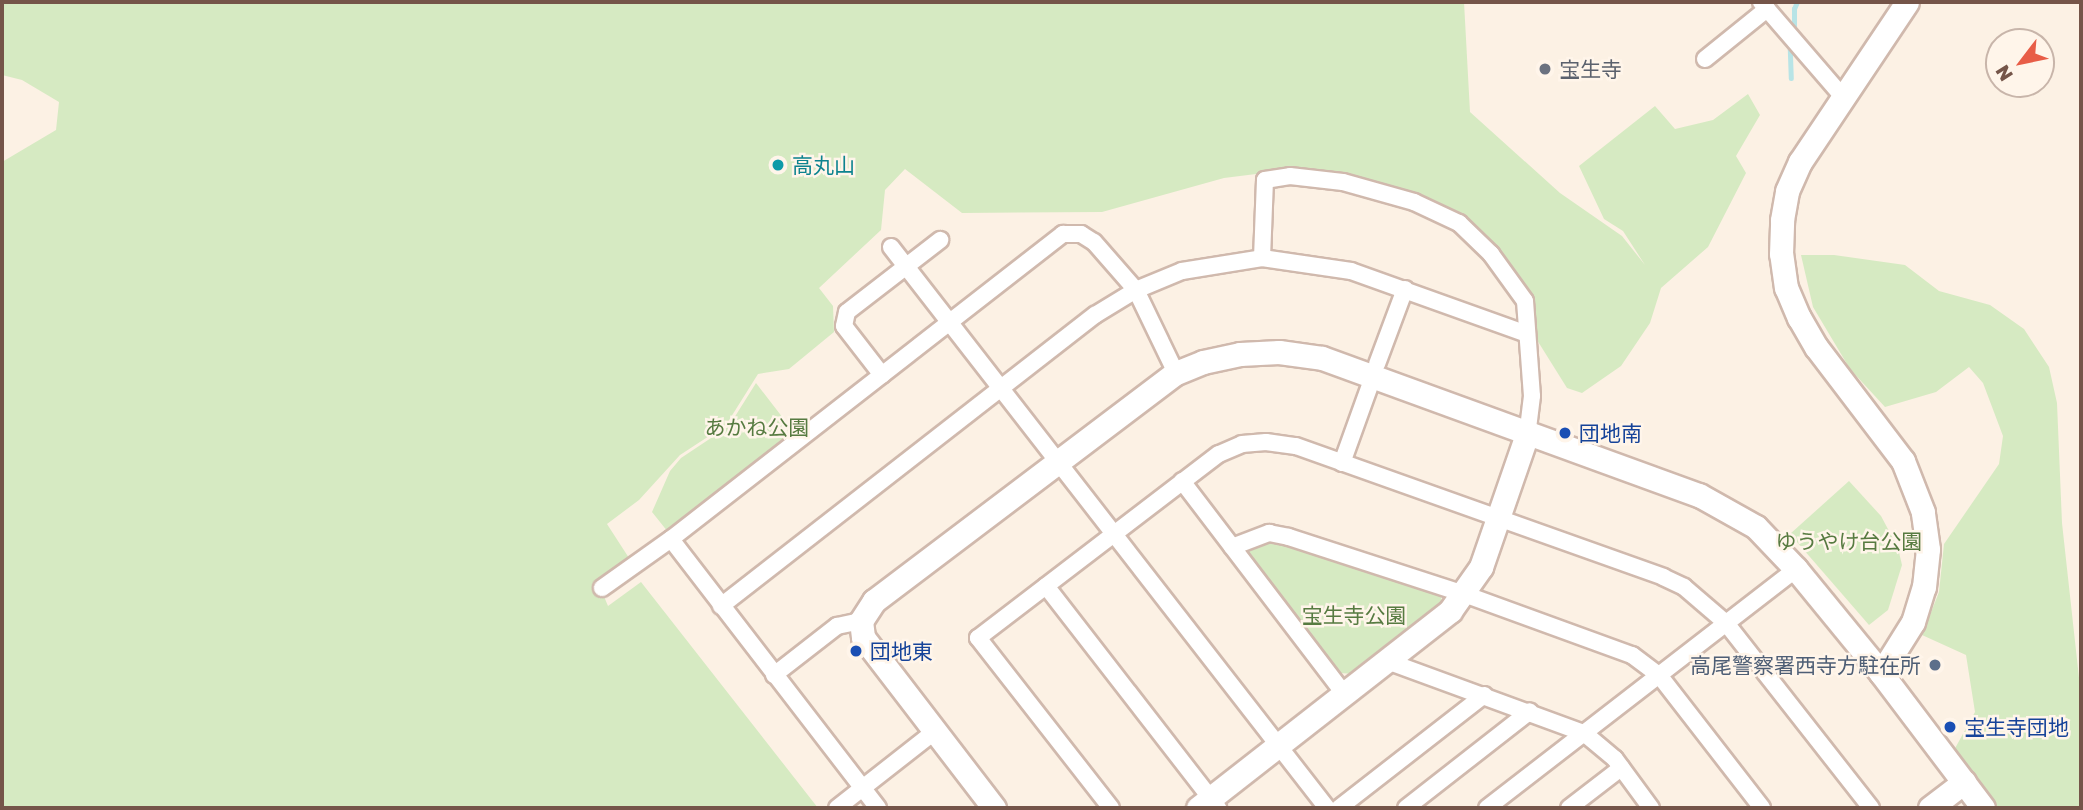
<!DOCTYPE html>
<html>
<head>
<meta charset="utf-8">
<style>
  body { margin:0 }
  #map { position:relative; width:2083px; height:810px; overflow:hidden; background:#fcf1e4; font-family:"Golos Text","Noto Sans JP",sans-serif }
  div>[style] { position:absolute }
  .green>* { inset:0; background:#d6eac2 }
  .stream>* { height:4.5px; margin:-2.25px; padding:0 2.25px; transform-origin:2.25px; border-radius:2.25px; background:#b8e4e6 }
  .roads { filter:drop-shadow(2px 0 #d0b9ad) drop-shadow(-2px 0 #d0b9ad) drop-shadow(0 2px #d0b9ad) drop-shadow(0 -2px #d0b9ad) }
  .street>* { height:16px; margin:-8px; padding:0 8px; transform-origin:8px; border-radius:8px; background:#fff }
  .secondary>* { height:23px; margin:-11.5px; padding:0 11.5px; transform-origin:11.5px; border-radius:11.5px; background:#fff }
  .dots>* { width:19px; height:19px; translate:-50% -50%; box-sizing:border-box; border:4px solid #fff5ea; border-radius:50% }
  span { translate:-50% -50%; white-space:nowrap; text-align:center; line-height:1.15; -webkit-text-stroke:5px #fff5ea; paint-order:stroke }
  .worship-label { font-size:21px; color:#5b616d }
  .left { translate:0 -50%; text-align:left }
  .culture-label { font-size:21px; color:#0d838f }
  .park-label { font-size:21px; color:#577b41 }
  .transit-label { font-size:21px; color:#164399 }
  .service-label { font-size:21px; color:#4e5e75 }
  .right { translate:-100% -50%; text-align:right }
  .frame { position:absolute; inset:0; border:4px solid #755549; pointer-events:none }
  .north { position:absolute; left:1985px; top:28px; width:70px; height:70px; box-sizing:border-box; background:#fff5ea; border:2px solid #c8b5aa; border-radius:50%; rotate:238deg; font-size:19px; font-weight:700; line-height:28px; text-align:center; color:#755549 }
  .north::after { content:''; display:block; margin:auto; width:24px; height:32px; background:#e85d47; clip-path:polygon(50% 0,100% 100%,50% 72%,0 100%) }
</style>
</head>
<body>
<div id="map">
  <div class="green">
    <i style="clip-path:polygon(2px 2px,1464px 2px,1470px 112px,1560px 193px,1622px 236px,1645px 265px,1623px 231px,1604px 219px,1579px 166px,1655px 106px,1675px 129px,1713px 120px,1748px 94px,1760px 115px,1736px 156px,1746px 173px,1708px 247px,1661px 288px,1650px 323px,1621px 366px,1582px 393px,1567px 388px,1537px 340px,1532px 294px,1497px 249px,1458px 214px,1422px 197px,1386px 185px,1340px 174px,1296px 169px,1224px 178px,1102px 212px,962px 213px,905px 169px,885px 190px,881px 230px,819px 288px,833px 306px,834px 332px,789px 369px,758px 374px,726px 425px,680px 455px,639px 500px,607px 524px,629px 558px,598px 582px,608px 606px,641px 582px,818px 808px,2px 808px,2px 162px,56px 130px,59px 102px,22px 80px,2px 75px)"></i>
    <i style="clip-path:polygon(1801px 255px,1834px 255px,1905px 265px,1939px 291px,1990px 305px,2024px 329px,2049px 367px,2057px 403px,2062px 523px,2081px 696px,2081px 808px,1992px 808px,1953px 752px,1975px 712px,1966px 655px,1922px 635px,1939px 592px,1944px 544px,1999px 464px,2003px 436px,1983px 383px,1969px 367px,1936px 392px,1885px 407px,1850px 369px,1813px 307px)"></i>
    <i style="clip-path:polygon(756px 383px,793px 431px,668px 532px,652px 512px,670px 471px,681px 458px,729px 426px)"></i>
    <i style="clip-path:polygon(1849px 481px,1881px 516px,1898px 548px,1902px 565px,1888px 610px,1869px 625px,1790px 534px)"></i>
    <i style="clip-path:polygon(1272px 542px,1290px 544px,1441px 596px,1442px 605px,1356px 674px,1339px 673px,1247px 552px)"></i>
  </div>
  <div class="stream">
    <i style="left:1794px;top:34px;width:25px;rotate:-90deg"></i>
    <i style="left:1794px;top:9px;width:8px;rotate:-67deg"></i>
    <i style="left:1790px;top:41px;width:37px;rotate:88deg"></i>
  </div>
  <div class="roads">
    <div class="street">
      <i style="left:1761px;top:2px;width:125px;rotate:49.2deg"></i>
      <i style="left:1705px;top:59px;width:80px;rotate:-38.9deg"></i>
      <i style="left:891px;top:247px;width:711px;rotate:52.15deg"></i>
      <i style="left:1262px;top:258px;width:90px;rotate:8.3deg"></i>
      <i style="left:1351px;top:271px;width:187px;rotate:19.7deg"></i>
      <i style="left:1377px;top:364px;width:80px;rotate:-69.5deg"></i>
      <i style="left:882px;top:375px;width:62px;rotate:-127.8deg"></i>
      <i style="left:844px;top:326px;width:14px;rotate:-78deg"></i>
      <i style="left:847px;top:312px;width:118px;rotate:-37.7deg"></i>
      <i style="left:1342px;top:463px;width:80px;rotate:-70.2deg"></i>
      <i style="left:1182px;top:481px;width:268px;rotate:52.7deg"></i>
      <i style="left:1232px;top:547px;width:40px;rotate:-21deg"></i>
      <i style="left:1269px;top:533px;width:20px;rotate:11deg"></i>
      <i style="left:1289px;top:537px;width:184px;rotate:18deg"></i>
      <i style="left:1464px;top:594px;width:179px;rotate:20deg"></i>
      <i style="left:1632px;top:655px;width:34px;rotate:37deg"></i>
      <i style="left:1659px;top:675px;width:168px;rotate:52.2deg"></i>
      <i style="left:1046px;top:586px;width:281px;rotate:52.2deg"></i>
      <i style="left:602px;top:588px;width:85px;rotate:-35.4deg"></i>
      <i style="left:721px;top:606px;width:474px;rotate:-37.9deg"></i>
      <i style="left:1095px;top:315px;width:48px;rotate:-31.4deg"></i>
      <i style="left:1136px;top:290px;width:50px;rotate:-22.4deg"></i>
      <i style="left:1182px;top:271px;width:81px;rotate:-9.2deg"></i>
      <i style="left:1262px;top:258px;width:78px;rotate:-87.8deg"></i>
      <i style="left:1265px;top:180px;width:25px;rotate:-9deg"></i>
      <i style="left:1290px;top:176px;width:53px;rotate:6.5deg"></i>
      <i style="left:1343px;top:182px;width:74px;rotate:15.7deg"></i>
      <i style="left:1414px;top:202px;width:50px;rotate:25deg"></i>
      <i style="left:1459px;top:223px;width:45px;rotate:44.1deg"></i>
      <i style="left:1491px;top:254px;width:58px;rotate:54.1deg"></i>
      <i style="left:1525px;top:301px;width:95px;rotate:85.8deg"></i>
      <i style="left:1532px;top:396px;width:38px;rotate:97deg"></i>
      <i style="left:1387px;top:661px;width:210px;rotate:20.1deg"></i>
      <i style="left:1584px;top:733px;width:40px;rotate:40deg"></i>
      <i style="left:1615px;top:759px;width:61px;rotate:53.7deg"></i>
      <i style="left:774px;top:675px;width:80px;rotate:-37.9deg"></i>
      <i style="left:837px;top:626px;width:25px;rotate:-12deg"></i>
      <i style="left:837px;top:808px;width:123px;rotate:-38.1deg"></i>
      <i style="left:878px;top:808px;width:339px;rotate:-127.6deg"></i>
      <i style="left:671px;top:539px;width:497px;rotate:-37.9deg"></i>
      <i style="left:1063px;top:234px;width:18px"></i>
      <i style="left:1081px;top:234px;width:15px;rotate:32deg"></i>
      <i style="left:1094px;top:242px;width:64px;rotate:48.8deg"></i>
      <i style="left:1136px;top:290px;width:92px;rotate:64.3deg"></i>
      <i style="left:1111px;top:808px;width:216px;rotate:-128deg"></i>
      <i style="left:978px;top:638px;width:303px;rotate:-37.4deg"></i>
      <i style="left:1219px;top:454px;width:25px;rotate:-23deg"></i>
      <i style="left:1242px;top:444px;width:24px;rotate:-5deg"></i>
      <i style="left:1266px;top:442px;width:30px;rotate:8deg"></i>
      <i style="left:1296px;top:446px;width:390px;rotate:19.6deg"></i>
      <i style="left:1663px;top:577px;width:23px;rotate:25deg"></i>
      <i style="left:1684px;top:587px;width:55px;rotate:40.6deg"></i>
      <i style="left:1726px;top:623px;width:235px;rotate:51.9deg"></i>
      <i style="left:1339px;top:808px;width:184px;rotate:-37.9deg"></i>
      <i style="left:1406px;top:808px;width:157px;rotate:-38deg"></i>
      <i style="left:1487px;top:808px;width:391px;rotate:-37.7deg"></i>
      <i style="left:1569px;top:808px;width:66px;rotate:-37.6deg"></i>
    </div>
    <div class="secondary">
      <i style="left:1881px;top:673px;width:60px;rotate:-57.9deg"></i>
      <i style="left:1913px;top:622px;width:37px;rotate:-73deg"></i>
      <i style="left:1924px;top:587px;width:38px;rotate:-84deg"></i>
      <i style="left:1928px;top:549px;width:37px;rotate:-98deg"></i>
      <i style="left:1923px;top:512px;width:55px;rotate:-111.4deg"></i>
      <i style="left:1903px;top:461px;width:143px;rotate:-127.3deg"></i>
      <i style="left:1816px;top:347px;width:34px;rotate:-120deg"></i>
      <i style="left:1799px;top:318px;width:33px;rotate:-113deg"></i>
      <i style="left:1786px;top:288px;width:34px;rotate:-98deg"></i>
      <i style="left:1781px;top:254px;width:34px;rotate:-88deg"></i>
      <i style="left:1782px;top:220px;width:29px;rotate:-80deg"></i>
      <i style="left:1787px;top:191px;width:32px;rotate:-66deg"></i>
      <i style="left:1800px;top:162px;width:192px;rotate:-56.2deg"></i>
      <i style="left:994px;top:808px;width:215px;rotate:-127.5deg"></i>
      <i style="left:863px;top:637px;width:16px;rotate:-97deg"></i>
      <i style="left:861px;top:621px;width:24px;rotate:-57deg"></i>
      <i style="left:874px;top:601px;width:378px;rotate:-37.1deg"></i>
      <i style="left:1176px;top:373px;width:29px;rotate:-22deg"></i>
      <i style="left:1203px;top:362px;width:38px;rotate:-12deg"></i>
      <i style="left:1240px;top:354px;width:39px;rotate:-3deg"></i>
      <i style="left:1279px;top:352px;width:43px;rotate:7.9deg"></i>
      <i style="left:1322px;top:358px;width:401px;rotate:20deg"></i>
      <i style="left:1699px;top:495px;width:65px;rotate:29.3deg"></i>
      <i style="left:1756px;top:527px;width:58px;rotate:46.4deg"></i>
      <i style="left:1796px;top:569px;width:134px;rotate:50.7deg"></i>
      <i style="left:1881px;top:673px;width:169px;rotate:52.9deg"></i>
      <i style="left:1198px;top:808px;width:320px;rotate:-38deg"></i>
      <i style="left:1450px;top:611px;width:54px;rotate:-54.8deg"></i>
      <i style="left:1481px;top:567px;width:141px;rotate:-70.9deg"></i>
      <i style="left:1930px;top:808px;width:43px;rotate:-37.4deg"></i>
    </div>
  </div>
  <div class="dots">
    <i style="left:1545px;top:69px;background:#6b7280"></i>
    <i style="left:778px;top:165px;background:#0f9aa8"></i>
    <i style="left:1565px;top:433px;background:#1a4fb4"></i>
    <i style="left:856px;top:651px;background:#1a4fb4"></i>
    <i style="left:1935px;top:665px;background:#5c6f8a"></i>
    <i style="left:1950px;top:727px;background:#1a4fb4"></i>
  </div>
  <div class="worship-label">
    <span class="left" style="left:1559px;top:69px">宝生寺</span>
  </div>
  <div class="culture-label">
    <span class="left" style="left:792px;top:165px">高丸山</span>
  </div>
  <div class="park-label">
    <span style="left:757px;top:427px">あかね公園</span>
    <span style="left:1849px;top:541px">ゆうやけ台公園</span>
    <span style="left:1354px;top:615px">宝生寺公園</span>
  </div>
  <div class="transit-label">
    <span class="left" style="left:1579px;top:433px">団地南</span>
    <span class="left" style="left:870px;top:651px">団地東</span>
    <span class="left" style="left:1964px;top:727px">宝生寺団地</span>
  </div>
  <div class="service-label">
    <span class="right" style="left:1921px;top:665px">高尾警察署西寺方駐在所</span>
  </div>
  <div class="frame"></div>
  <div class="north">N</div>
</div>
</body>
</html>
